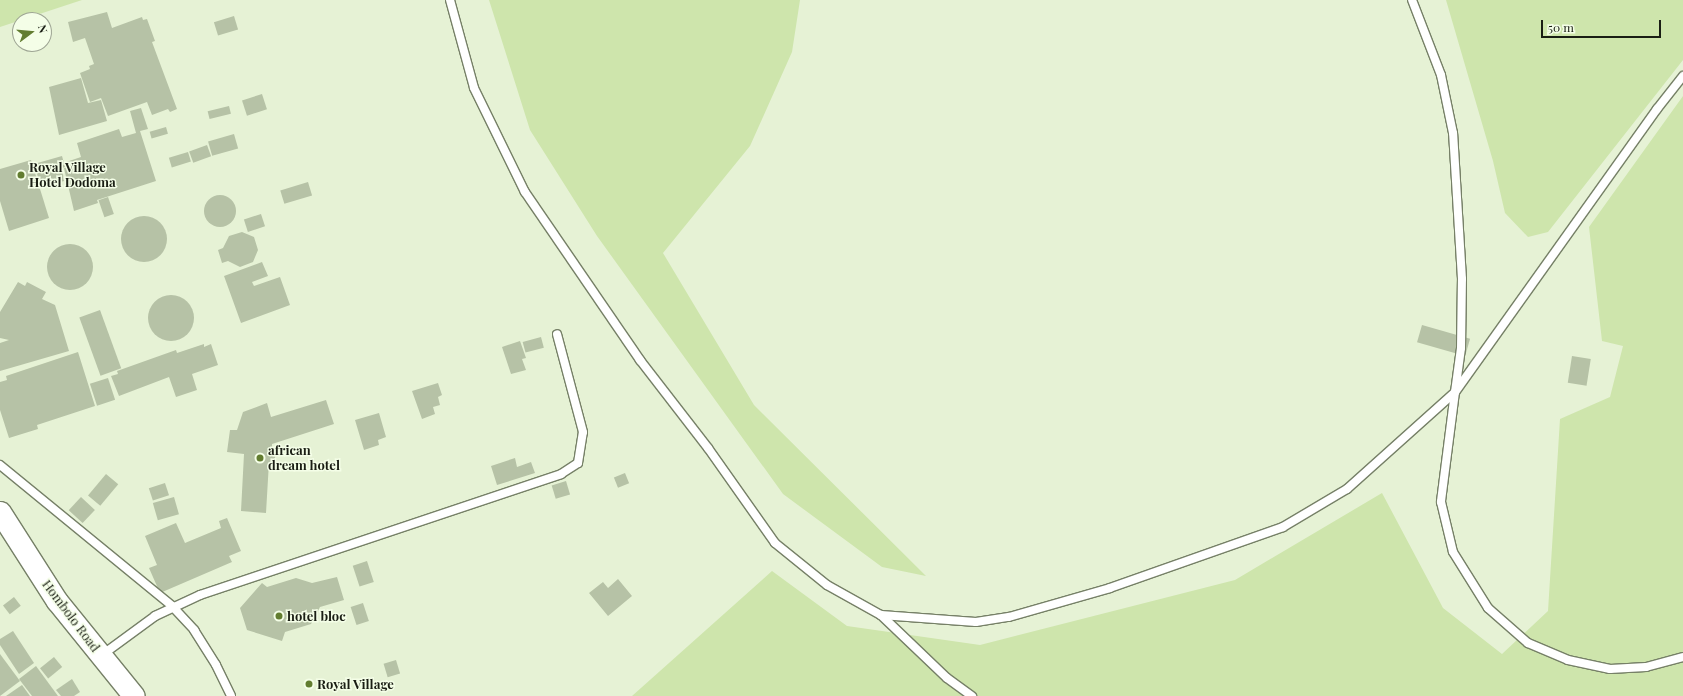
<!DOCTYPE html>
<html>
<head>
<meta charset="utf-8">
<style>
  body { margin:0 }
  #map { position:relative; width:1683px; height:696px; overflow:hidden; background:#e6f2d5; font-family:"Playfair Display",serif }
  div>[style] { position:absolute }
  .green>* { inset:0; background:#cee5ac }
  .building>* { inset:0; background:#b6c2a6; transform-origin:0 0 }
  .round { border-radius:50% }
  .roads { filter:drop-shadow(1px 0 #768067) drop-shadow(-1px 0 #768067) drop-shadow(0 1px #768067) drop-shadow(0 -1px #768067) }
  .service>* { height:8px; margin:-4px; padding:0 4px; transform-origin:4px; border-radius:4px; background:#fff }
  .tertiary>* { height:21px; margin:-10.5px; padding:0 10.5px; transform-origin:10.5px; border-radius:10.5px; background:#fff }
  .dots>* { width:11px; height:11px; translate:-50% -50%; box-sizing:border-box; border:2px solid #f4fee7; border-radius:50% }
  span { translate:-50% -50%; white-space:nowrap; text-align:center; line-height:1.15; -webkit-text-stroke:3px #f4fee7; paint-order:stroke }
  .poi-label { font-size:13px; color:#1a1e14; font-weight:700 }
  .left { translate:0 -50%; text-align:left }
  .street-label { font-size:13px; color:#1a1e14 }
  .north { position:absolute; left:12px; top:12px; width:40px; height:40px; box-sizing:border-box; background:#f4fee7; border:1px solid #9da493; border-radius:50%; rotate:74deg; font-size:11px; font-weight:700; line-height:16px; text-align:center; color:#1a1e14 }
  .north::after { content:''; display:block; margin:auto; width:14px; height:18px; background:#627d30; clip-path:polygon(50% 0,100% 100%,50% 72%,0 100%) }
  .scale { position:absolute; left:1541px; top:20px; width:120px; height:18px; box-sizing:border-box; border:2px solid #1a1e14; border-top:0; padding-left:5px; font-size:12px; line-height:14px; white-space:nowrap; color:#1a1e14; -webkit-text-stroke:3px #f4fee7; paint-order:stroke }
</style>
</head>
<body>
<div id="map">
  <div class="green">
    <i style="clip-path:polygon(0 0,82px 0,0 27px)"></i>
    <i style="clip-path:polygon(489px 0,800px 0,792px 52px,750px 146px,663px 253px,754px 405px,926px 576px,882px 567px,783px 494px,597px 236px,530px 130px)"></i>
    <i style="clip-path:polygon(1446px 0,1683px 0,1683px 60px,1548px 232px,1528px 237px,1505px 213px,1493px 161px)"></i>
    <i style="clip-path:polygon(1683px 96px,1683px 696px,632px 696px,772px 571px,847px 626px,980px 645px,1235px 580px,1382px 493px,1443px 608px,1502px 654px,1548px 611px,1560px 419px,1610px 397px,1623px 346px,1602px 341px,1589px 227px)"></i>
  </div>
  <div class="building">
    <i style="clip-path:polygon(107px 12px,112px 28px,142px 17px,143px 20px,147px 19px,155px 41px,152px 42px,177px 109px,170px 112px,168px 109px,152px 115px,147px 102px,108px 116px,101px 98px,90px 102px,80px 73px,90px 69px,89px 66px,94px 64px,85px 38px,73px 42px,68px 22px)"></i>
    <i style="left:234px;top:16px;width:14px;height:21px;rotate:73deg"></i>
    <i style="clip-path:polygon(81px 78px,88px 103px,101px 100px,107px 121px,59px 135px,49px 87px)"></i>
    <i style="left:262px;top:94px;width:16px;height:21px;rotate:72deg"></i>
    <i style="left:229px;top:106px;width:8px;height:22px;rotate:76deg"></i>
    <i style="clip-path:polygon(141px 108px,148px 129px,140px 131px,156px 181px,97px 200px,98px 203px,74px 211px,64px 168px,68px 167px,66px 162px,81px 157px,77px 143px,119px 129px,122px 137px,136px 133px,130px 111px)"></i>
    <i style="left:166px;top:127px;width:7px;height:17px;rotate:74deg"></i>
    <i style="left:234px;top:134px;width:15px;height:27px;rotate:74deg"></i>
    <i style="left:207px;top:145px;width:12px;height:19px;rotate:70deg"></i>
    <i style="left:188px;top:152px;width:10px;height:20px;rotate:73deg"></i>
    <i style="clip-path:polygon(62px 156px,65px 167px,62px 168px,64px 181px,41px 187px,34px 164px)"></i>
    <i style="clip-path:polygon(31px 160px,49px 218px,9px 231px,0 201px,0 169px)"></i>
    <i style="left:308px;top:182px;width:14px;height:29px;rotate:73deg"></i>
    <i class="round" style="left:204px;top:195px;width:32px;height:32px"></i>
    <i style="left:108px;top:197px;width:18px;height:10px;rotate:71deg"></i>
    <i style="left:261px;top:214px;width:13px;height:18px;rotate:72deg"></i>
    <i class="round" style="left:121px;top:216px;width:46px;height:46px"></i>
    <i style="clip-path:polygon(242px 232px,254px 237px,258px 250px,253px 262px,240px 267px,228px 261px,222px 263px,218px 250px,223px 248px,229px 236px)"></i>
    <i class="round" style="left:47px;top:244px;width:46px;height:46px"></i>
    <i style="clip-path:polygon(262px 262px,268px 276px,252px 282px,254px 286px,280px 277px,290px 305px,241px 323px,224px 276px)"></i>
    <i style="clip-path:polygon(18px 282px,25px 286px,27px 282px,46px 292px,42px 299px,55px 305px,69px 351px,0 371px,0 343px,9px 340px,0 338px,0 312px)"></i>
    <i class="round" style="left:148px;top:295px;width:46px;height:46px"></i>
    <i style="left:100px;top:310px;width:62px;height:22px;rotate:70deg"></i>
    <i style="left:1422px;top:325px;width:50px;height:18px;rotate:16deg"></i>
    <i style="left:541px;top:337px;width:11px;height:19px;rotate:75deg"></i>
    <i style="clip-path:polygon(520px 341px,526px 358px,522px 359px,526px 370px,511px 374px,502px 347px)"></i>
    <i style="clip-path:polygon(204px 344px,204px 347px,211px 344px,218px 365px,192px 374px,197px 390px,176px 397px,169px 377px,119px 396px,111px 376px,118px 374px,117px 371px,176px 350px,177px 353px)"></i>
    <i style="clip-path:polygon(78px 352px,95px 406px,37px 425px,38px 429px,9px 438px,0 410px,0 382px,7px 380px,6px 376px)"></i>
    <i style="left:1572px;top:356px;width:19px;height:27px;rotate:9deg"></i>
    <i style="left:108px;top:378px;width:23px;height:19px;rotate:72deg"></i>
    <i style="clip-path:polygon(438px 383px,442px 395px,438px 397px,440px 405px,433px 407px,435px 414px,422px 419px,412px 391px)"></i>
    <i style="clip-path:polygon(326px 400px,334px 424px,272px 444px,272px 450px,275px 450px,275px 463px,269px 462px,266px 513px,241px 511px,244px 454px,227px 452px,230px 430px,237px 430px,243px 412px,267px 403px,271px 417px)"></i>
    <i style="clip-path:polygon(379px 413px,386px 437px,378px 440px,379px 445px,364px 450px,355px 420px)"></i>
    <i style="clip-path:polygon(515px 458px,517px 467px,531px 462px,535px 473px,497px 485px,491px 466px)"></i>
    <i style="left:625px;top:473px;width:11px;height:12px;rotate:68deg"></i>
    <i style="left:106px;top:474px;width:16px;height:28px;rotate:40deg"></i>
    <i style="left:566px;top:481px;width:14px;height:15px;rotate:73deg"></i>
    <i style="left:165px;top:483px;width:13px;height:17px;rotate:72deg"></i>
    <i style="left:81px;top:497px;width:19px;height:18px;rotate:43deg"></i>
    <i style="left:174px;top:497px;width:18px;height:22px;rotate:74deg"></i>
    <i style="clip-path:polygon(227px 518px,241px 551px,229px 556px,232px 562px,160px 593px,149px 568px,157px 565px,145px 536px,176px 523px,185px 543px,221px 528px,219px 521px)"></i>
    <i style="left:367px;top:561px;width:22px;height:15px;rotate:72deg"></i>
    <i style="clip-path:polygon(337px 577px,344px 600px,320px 607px,311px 624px,285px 632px,282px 641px,247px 630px,240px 608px,262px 583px,267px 587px,296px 578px,312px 583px)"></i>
    <i style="clip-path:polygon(618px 579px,632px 596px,608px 616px,589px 593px,603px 582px,608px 588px)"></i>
    <i style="left:14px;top:597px;width:11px;height:14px;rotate:52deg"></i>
    <i style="left:363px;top:603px;width:19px;height:13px;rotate:72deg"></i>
    <i style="clip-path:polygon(13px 631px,34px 663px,19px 674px,0 645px,0 639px)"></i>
    <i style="clip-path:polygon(0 654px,20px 681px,0 696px)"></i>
    <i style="left:54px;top:657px;width:13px;height:18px;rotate:51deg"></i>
    <i style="left:396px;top:660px;width:14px;height:13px;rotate:73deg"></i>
    <i style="clip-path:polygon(36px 666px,58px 696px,32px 696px,19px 679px)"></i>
    <i style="clip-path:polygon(72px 679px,80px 692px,74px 696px,61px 696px,56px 690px)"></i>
    <i style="clip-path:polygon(22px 685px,30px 696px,6px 696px)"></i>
  </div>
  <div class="roads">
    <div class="service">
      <i style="left:450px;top:0;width:91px;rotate:74.7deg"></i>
      <i style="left:474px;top:88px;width:116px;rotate:63.9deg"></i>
      <i style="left:525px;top:192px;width:204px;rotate:55.6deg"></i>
      <i style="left:640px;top:360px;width:111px;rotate:52.3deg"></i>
      <i style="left:708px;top:448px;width:116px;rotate:54.8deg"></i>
      <i style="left:775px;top:543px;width:67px;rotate:38.9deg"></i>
      <i style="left:827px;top:585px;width:62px;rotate:29.1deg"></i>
      <i style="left:881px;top:615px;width:95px;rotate:4.2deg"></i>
      <i style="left:976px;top:622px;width:33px;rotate:-9deg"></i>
      <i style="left:1009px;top:617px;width:105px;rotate:-16deg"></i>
      <i style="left:1110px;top:588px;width:183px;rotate:-19.4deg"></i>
      <i style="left:1283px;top:527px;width:74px;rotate:-30.7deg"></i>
      <i style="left:1347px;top:489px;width:145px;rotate:-41.9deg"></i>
      <i style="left:1455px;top:392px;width:44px;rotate:-82.2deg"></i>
      <i style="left:1461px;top:348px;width:69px;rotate:-89.2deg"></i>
      <i style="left:1462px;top:279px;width:146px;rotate:-93.5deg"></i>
      <i style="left:1453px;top:133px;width:59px;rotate:-101.7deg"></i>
      <i style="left:1441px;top:75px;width:80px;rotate:-111.1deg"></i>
      <i style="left:1683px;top:76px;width:42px;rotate:128.2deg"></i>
      <i style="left:1657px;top:109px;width:348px;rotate:125.5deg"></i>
      <i style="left:1455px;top:392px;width:111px;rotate:97.3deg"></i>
      <i style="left:1441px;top:502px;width:51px;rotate:76.5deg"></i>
      <i style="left:1453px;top:552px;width:66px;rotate:58deg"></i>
      <i style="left:1488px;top:608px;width:53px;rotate:41.2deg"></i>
      <i style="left:1528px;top:643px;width:43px;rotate:23deg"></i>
      <i style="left:1568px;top:660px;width:43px;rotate:12.1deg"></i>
      <i style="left:1610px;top:669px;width:36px;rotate:-3deg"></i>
      <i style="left:1646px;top:667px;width:38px;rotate:-15deg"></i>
      <i style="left:0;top:465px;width:222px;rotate:39.3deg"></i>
      <i style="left:172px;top:606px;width:33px;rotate:47deg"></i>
      <i style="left:194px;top:630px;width:41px;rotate:57.8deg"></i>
      <i style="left:216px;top:665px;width:34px;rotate:64deg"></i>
      <i style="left:881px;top:615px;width:91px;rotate:43.7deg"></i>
      <i style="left:947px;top:678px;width:31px;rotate:36deg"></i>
      <i style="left:102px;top:655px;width:66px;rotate:-36.3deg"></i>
      <i style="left:155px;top:616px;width:50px;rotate:-25deg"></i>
      <i style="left:200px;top:595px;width:381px;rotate:-18.5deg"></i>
      <i style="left:561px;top:474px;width:20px;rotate:-33deg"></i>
      <i style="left:578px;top:463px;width:31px;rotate:-81deg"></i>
      <i style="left:583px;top:432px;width:101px;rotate:-104.9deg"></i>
    </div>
    <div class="tertiary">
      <i style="left:0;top:512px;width:106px;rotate:57.4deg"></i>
      <i style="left:57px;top:601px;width:122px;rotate:51deg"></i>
    </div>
  </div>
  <div class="dots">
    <i style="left:21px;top:175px;background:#627d30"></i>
    <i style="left:260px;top:458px;background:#627d30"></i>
    <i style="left:279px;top:616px;background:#627d30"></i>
    <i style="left:309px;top:684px;background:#627d30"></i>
  </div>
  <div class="poi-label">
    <span class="left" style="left:29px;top:175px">Royal Village<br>Hotel Dodoma</span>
    <span class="left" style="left:268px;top:458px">african<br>dream hotel</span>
    <span class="left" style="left:287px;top:616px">hotel bloc</span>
    <span class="left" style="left:317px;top:684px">Royal Village</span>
  </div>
  <div class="street-label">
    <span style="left:71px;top:616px;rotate:53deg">Hombolo Road</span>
  </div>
  <div class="north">N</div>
  <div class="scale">50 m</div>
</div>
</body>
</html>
